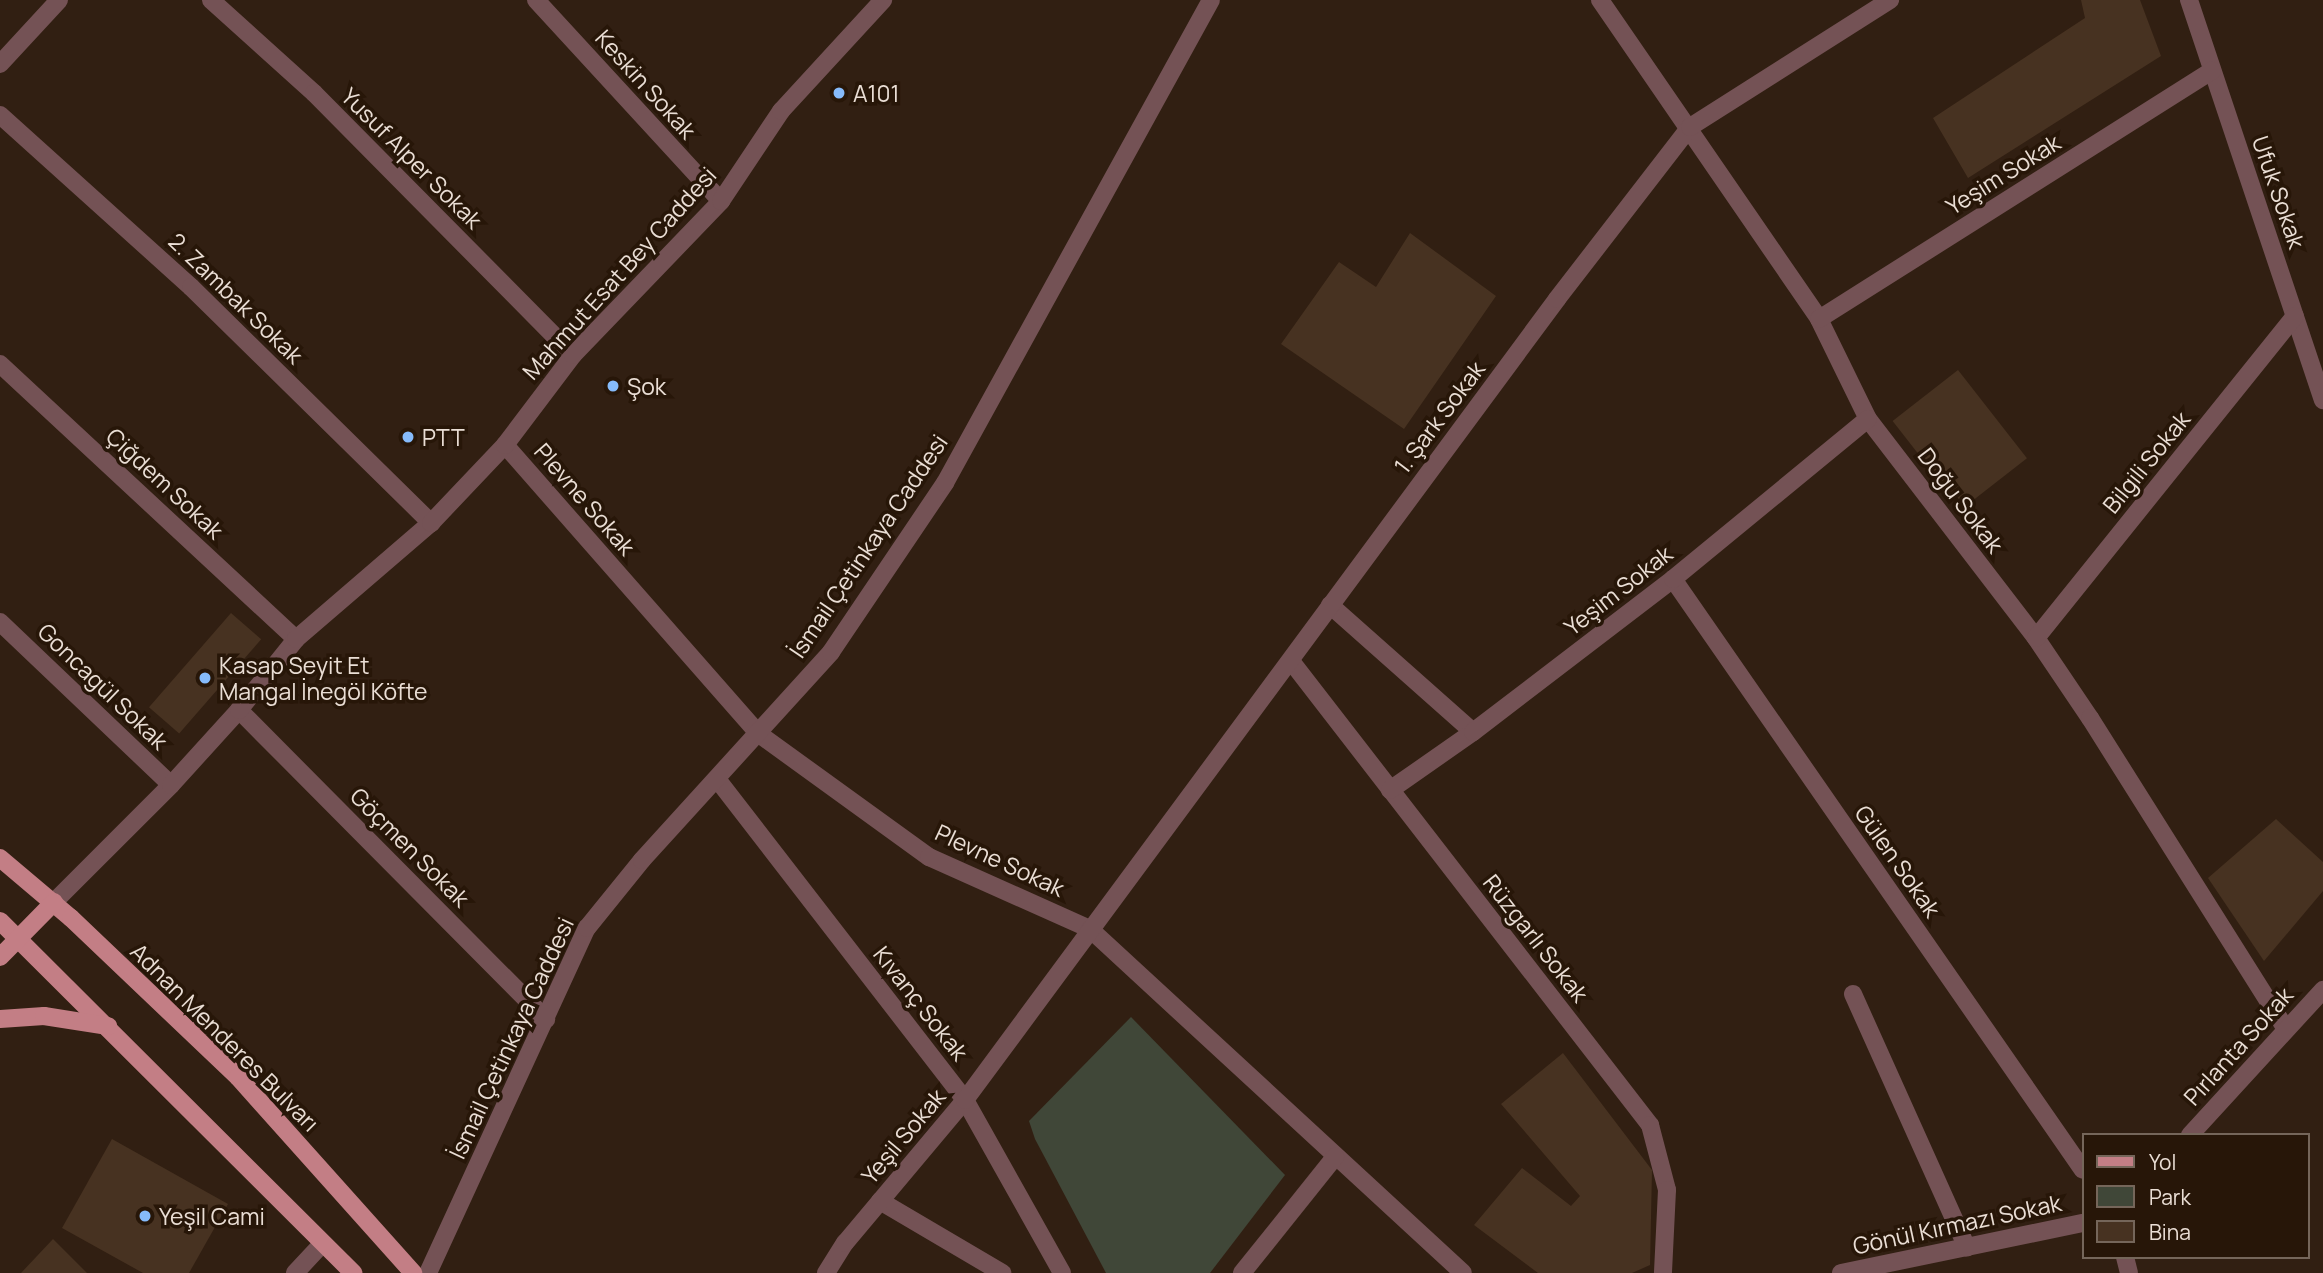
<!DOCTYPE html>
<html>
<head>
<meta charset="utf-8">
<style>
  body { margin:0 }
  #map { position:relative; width:2323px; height:1273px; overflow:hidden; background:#311f12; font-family:Manrope,sans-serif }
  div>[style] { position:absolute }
  .green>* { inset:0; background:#404738 }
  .building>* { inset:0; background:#473221; transform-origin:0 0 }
  .minor>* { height:18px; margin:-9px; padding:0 9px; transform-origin:9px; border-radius:9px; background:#745255 }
  .major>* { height:18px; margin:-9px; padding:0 9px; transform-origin:9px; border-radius:9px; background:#c37e85 }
  .dots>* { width:19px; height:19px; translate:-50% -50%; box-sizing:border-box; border:4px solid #271608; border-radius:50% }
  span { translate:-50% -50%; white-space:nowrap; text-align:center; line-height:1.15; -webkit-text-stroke:7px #271608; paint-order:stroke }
  .street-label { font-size:23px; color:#eaded5 }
  .poi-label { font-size:23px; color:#eaded5 }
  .left { translate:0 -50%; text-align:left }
  .legend { position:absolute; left:2082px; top:1133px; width:228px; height:126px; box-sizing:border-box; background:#271608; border:2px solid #75665a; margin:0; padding:9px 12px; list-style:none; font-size:21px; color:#eaded5 }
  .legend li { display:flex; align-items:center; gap:14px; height:35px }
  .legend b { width:35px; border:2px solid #75665a }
</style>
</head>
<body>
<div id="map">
  <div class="green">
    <i style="clip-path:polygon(1131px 1017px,1285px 1175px,1210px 1273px,1106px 1273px,1035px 1139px,1029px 1121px)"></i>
  </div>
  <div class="building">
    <i style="clip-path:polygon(2140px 0,2161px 56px,1968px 178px,1933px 118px,2085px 18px,2081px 0)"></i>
    <i style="clip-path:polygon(1410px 233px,1496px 296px,1404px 429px,1281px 344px,1339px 262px,1376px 287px)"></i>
    <i style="left:1958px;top:370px;width:112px;height:83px;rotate:52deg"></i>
    <i style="left:231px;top:613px;width:40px;height:125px;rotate:41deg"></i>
    <i style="clip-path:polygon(2276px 819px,2323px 862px,2323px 891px,2264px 961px,2208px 878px)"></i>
    <i style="clip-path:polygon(1563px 1053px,1652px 1170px,1650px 1265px,1632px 1273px,1538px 1273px,1474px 1225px,1522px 1168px,1571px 1206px,1580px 1196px,1501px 1104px)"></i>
    <i style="clip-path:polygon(112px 1139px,228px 1204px,189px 1273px,143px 1273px,62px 1228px)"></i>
    <i style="clip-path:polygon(53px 1239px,87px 1273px,21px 1273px)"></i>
  </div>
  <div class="minor">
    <i style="left:211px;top:0;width:139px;rotate:42.1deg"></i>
    <i style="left:314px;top:93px;width:368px;rotate:45.3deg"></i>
    <i style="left:536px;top:0;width:273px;rotate:47.4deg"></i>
    <i style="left:1600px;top:0;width:387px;rotate:55.5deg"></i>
    <i style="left:1819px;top:319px;width:111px;rotate:63.9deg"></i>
    <i style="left:1868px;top:419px;width:276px;rotate:52.5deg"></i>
    <i style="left:2036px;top:638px;width:97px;rotate:56deg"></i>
    <i style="left:2090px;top:718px;width:366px;rotate:57.8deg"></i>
    <i style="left:2189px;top:0;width:422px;rotate:71.5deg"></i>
    <i style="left:0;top:64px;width:87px;rotate:-47.3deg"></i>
    <i style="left:0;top:115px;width:257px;rotate:42deg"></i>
    <i style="left:191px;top:287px;width:337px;rotate:44.5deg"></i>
    <i style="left:1819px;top:319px;width:465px;rotate:-32.3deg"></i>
    <i style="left:0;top:364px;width:404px;rotate:42.9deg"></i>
    <i style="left:505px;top:445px;width:385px;rotate:48.7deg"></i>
    <i style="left:759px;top:734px;width:210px;rotate:35.9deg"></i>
    <i style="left:929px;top:857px;width:176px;rotate:24.1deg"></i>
    <i style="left:1090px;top:929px;width:507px;rotate:42.68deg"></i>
    <i style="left:1673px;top:579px;width:719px;rotate:55.25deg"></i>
    <i style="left:1330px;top:605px;width:191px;rotate:41.6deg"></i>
    <i style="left:0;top:622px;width:236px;rotate:43.6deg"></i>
    <i style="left:2036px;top:638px;width:413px;rotate:-51.2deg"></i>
    <i style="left:1291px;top:661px;width:587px;rotate:52.27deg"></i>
    <i style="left:1650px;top:1125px;width:67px;rotate:75.3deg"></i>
    <i style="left:1667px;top:1190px;width:83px;rotate:92.8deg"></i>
    <i style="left:239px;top:710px;width:436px;rotate:45.2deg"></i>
    <i style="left:717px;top:779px;width:406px;rotate:52.3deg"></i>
    <i style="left:965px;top:1100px;width:198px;rotate:60.7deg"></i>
    <i style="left:1390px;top:790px;width:101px;rotate:-34.9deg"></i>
    <i style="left:1473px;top:732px;width:252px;rotate:-37.4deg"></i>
    <i style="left:1673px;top:579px;width:252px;rotate:-39.4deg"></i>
    <i style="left:54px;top:902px;width:165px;rotate:-45deg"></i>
    <i style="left:171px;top:785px;width:101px;rotate:-47.8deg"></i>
    <i style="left:239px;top:710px;width:91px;rotate:-51.2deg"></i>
    <i style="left:296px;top:639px;width:178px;rotate:-40.7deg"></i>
    <i style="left:431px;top:523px;width:108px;rotate:-46.5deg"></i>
    <i style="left:505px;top:445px;width:113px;rotate:-52.9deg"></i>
    <i style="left:573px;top:355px;width:214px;rotate:-46.1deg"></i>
    <i style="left:721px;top:201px;width:108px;rotate:-56.3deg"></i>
    <i style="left:781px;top:111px;width:151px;rotate:-47.4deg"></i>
    <i style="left:1853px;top:994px;width:278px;rotate:65.8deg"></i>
    <i style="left:2190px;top:1135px;width:197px;rotate:-47.5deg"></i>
    <i style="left:880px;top:1201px;width:142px;rotate:30.5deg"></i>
    <i style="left:2125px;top:1257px;width:16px;rotate:76deg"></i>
    <i style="left:295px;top:1273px;width:38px;rotate:-47deg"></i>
    <i style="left:428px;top:1273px;width:380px;rotate:-65.3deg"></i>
    <i style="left:587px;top:928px;width:87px;rotate:-51deg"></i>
    <i style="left:642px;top:860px;width:281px;rotate:-47.7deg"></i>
    <i style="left:831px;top:652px;width:204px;rotate:-56deg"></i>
    <i style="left:945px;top:483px;width:551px;rotate:-61.16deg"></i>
    <i style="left:826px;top:1273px;width:36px;rotate:-58deg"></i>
    <i style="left:845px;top:1243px;width:187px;rotate:-50deg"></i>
    <i style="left:965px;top:1100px;width:996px;rotate:-53.53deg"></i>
    <i style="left:1557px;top:299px;width:217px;rotate:-52.3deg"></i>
    <i style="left:1690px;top:127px;width:237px;rotate:-32.4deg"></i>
    <i style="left:1242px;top:1273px;width:149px;rotate:-51.3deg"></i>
    <i style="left:1841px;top:1273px;width:247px;rotate:-11.7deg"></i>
  </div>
  <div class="major">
    <i style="left:0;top:858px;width:93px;rotate:40.2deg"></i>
    <i style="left:71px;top:918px;width:231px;rotate:43.6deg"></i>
    <i style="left:238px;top:1077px;width:263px;rotate:48.2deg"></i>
    <i style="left:0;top:921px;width:499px;rotate:44.9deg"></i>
    <i style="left:0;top:957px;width:77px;rotate:-45.5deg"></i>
    <i style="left:0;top:1019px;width:44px;rotate:-3.9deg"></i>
    <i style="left:44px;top:1016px;width:65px;rotate:8.9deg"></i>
  </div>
  <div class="dots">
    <i style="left:839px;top:93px;background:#86bbfb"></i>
    <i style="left:613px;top:386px;background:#86bbfb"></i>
    <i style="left:408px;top:437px;background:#86bbfb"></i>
    <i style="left:205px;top:678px;background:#86bbfb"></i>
    <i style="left:145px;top:1216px;background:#86bbfb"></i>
  </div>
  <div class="street-label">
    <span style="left:646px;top:84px;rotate:48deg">Keskin Sokak</span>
    <span style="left:412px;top:158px;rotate:45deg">Yusuf Alper Sokak</span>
    <span style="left:2003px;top:174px;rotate:-32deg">Yeşim Sokak</span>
    <span style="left:2279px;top:192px;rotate:71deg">Ufuk Sokak</span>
    <span style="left:619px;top:273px;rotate:-48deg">Mahmut Esat Bey Caddesi</span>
    <span style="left:236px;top:298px;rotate:44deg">2. Zambak Sokak</span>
    <span style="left:1439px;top:417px;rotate:-53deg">1. Şark Sokak</span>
    <span style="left:2146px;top:462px;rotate:-51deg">Bilgili Sokak</span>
    <span style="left:165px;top:483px;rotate:43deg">Çiğdem Sokak</span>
    <span style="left:585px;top:499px;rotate:49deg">Plevne Sokak</span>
    <span style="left:1961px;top:500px;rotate:53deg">Doğu Sokak</span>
    <span style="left:868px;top:546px;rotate:-56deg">İsmail Çetinkaya Caddesi</span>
    <span style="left:1618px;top:590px;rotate:-38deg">Yeşim Sokak</span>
    <span style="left:103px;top:686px;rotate:44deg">Goncagül Sokak</span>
    <span style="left:410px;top:847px;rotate:45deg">Göçmen Sokak</span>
    <span style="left:1000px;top:860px;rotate:25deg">Plevne Sokak</span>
    <span style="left:1898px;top:861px;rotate:55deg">Gülen Sokak</span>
    <span style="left:1536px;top:938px;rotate:52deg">Rüzgarlı Sokak</span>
    <span style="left:921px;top:1003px;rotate:52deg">Kıvanç Sokak</span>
    <span style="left:225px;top:1037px;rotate:45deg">Adnan Menderes Bulvarı</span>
    <span style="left:511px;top:1038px;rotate:-65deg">İsmail Çetinkaya Caddesi</span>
    <span style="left:2238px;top:1046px;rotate:-48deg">Pırlanta Sokak</span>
    <span style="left:903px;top:1136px;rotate:-50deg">Yeşil Sokak</span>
    <span style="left:1957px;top:1224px;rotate:-12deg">Gönül Kırmazı Sokak</span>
  </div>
  <div class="poi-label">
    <span class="left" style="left:853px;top:93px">A101</span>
    <span class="left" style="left:627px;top:386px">Şok</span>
    <span class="left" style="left:422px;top:437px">PTT</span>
    <span class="left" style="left:219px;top:678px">Kasap Seyit Et<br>Mangal İnegöl Köfte</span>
    <span class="left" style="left:159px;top:1216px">Yeşil Cami</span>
  </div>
  <ul class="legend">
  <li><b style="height:9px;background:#c37e85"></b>Yol</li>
  <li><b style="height:19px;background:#404738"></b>Park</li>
  <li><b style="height:19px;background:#473221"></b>Bina</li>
  </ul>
</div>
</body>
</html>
